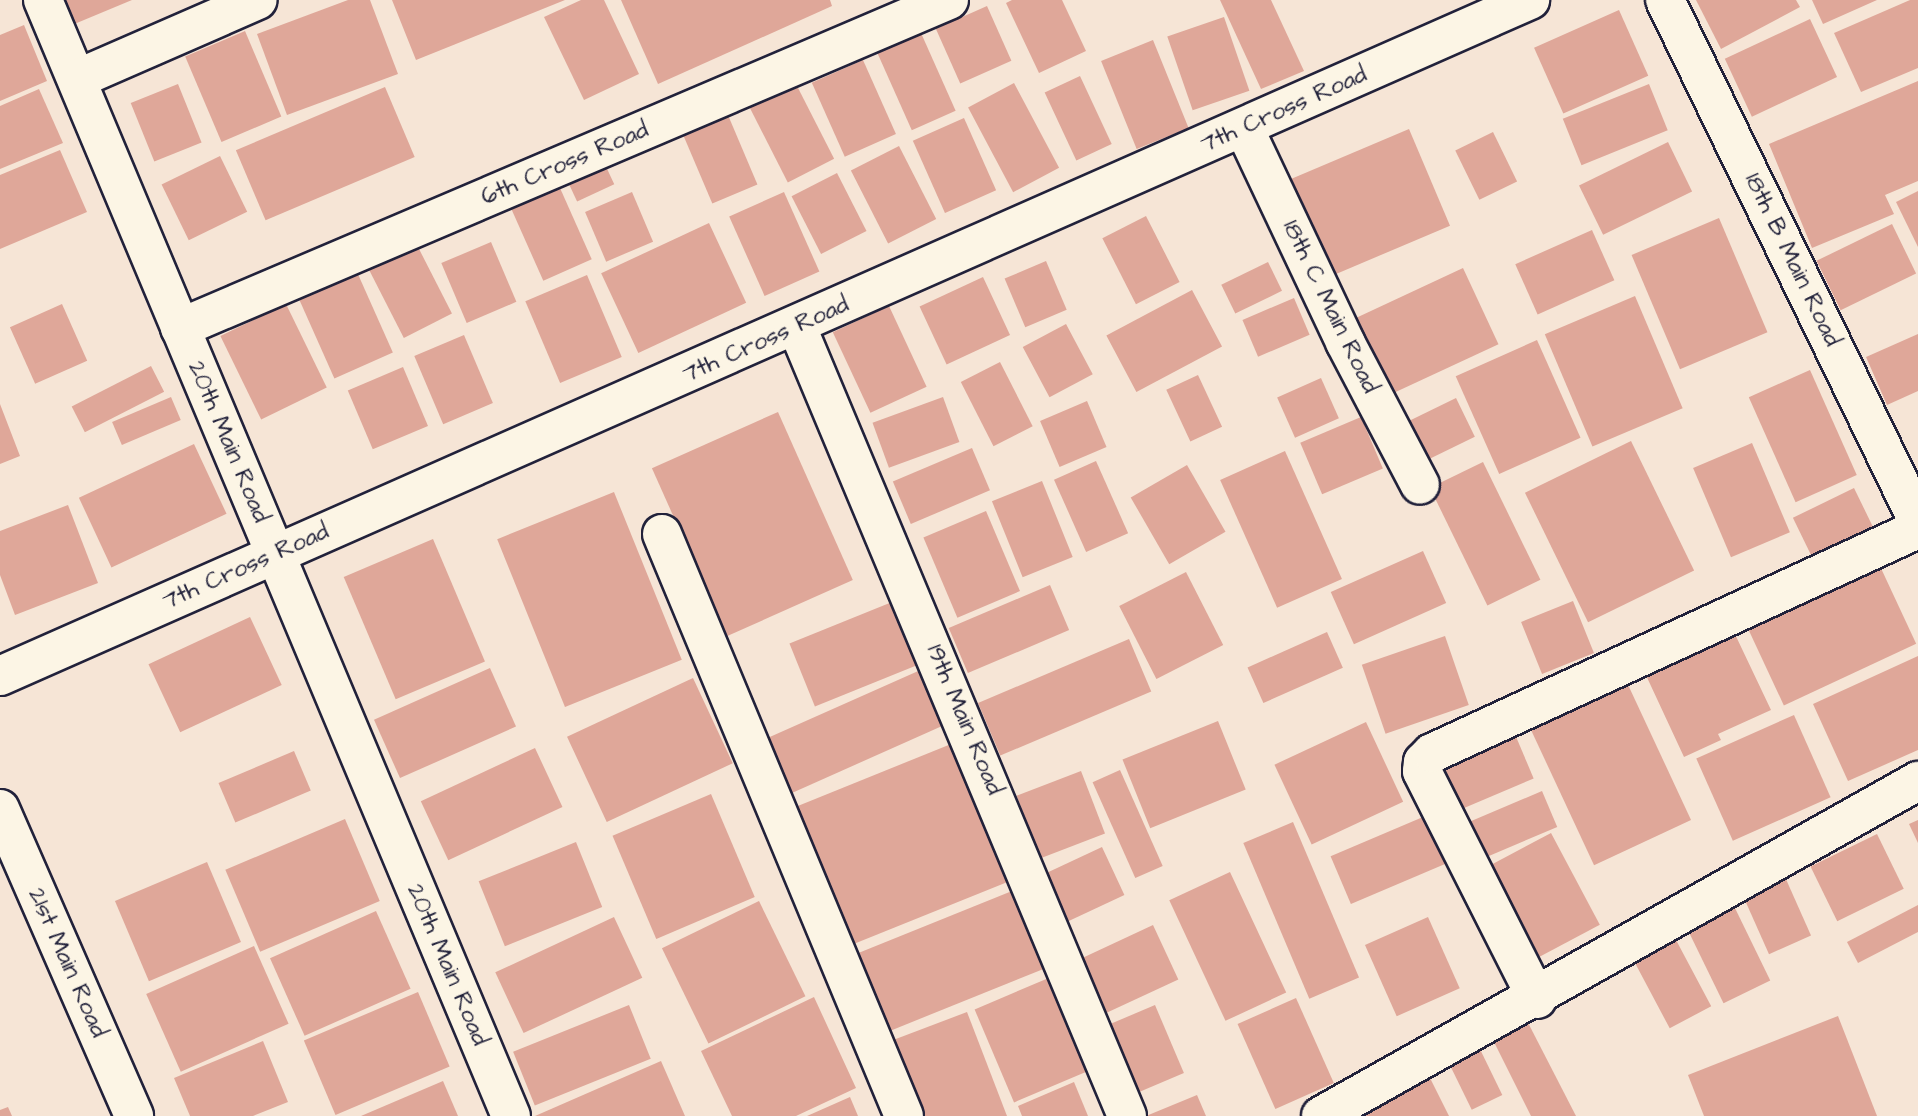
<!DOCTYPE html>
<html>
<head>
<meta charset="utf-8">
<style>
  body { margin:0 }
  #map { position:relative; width:1918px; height:1116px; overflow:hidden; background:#f6e5d6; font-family:"Architects Daughter",sans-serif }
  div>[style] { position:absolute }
  .building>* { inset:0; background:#dfa799; transform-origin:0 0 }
  .roads { filter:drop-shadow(2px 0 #22223b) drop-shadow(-2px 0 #22223b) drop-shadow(0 2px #22223b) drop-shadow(0 -2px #22223b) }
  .street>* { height:38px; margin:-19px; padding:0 19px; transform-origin:19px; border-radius:19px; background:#fcf5e5 }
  span { translate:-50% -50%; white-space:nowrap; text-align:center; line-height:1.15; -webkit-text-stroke:5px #fcf5e5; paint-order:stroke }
  .street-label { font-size:24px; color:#22223b }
</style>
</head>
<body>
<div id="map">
  <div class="building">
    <i style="clip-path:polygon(62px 0,132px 0,72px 25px)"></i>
    <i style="clip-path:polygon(348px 0,370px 0,398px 74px,287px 115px,257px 34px)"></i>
    <i style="clip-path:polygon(392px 0,565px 0,416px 60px)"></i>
    <i style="clip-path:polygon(581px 0,604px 0,639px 74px,584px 100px,544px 17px)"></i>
    <i style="clip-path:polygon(621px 0,830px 0,832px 6px,658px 84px)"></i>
    <i style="clip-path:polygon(1012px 0,1062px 0,1086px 51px,1039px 73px,1006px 3px)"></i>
    <i style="clip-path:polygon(1220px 0,1271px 0,1304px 71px,1261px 89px)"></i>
    <i style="clip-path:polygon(1696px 0,1796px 0,1800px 7px,1721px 49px)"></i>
    <i style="clip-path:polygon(1812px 0,1877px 0,1823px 24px)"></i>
    <i style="clip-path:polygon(1910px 0,1918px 0,1918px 68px,1861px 92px,1834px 33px)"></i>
    <i style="left:987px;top:6px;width:60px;height:56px;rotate:66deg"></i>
    <i style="left:1619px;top:10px;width:72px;height:93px;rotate:66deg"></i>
    <i style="left:1224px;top:17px;width:78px;height:60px;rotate:71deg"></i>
    <i style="left:1810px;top:19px;width:64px;height:94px;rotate:65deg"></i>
    <i style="left:917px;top:24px;width:95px;height:48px;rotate:66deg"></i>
    <i style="clip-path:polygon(24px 25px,47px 81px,0 101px,0 35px)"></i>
    <i style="left:245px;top:31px;width:93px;height:65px;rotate:67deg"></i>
    <i style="left:1153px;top:40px;width:95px;height:56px;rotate:68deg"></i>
    <i style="left:863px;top:60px;width:81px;height:56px;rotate:66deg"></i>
    <i style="left:1080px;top:76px;width:75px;height:39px;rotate:65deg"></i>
    <i style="clip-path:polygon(1918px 81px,1918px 181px,1885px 195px,1894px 214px,1812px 248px,1769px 144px)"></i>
    <i style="left:1014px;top:83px;width:96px;height:52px;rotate:62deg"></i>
    <i style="left:178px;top:84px;width:63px;height:51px;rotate:68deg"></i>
    <i style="left:796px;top:84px;width:84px;height:52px;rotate:63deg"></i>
    <i style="left:1649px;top:84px;width:50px;height:93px;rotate:68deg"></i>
    <i style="left:385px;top:87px;width:76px;height:162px;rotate:67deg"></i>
    <i style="clip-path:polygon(39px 89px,63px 143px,0 169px,0 106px)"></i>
    <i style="left:725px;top:108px;width:83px;height:49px;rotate:67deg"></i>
    <i style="left:964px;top:118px;width:79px;height:56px;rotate:66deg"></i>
    <i style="left:1409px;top:129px;width:105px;height:134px;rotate:67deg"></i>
    <i style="left:1493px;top:132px;width:55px;height:42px;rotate:64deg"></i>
    <i style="left:1668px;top:142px;width:55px;height:99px;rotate:64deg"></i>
    <i style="left:899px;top:146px;width:82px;height:54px;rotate:63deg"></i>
    <i style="clip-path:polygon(60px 150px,87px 212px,0 249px,0 175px)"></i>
    <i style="left:220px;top:156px;width:62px;height:65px;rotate:64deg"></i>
    <i style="left:602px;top:158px;width:29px;height:41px;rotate:65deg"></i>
    <i style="left:837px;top:173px;width:65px;height:51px;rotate:63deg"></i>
    <i style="left:560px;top:188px;width:78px;height:53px;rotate:66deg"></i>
    <i style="clip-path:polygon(1918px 191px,1918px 247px,1896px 202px)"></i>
    <i style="left:632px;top:192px;width:54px;height:51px;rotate:67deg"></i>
    <i style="left:784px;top:192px;width:87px;height:60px;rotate:66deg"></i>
    <i style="left:1146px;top:216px;width:74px;height:49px;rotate:63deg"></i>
    <i style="left:1719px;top:218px;width:124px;height:95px;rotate:67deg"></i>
    <i style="left:709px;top:223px;width:88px;height:119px;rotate:65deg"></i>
    <i style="left:1892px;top:224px;width:55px;height:84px;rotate:64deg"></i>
    <i style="left:1592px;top:230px;width:55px;height:84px;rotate:66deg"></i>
    <i style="left:491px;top:242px;width:65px;height:54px;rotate:67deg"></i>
    <i style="left:417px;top:245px;width:77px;height:54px;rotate:63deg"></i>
    <i style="left:1046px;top:261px;width:53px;height:45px;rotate:67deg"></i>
    <i style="left:1268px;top:262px;width:32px;height:52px;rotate:64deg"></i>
    <i style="left:353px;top:263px;width:98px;height:64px;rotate:66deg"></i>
    <i style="left:1463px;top:268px;width:84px;height:120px;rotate:65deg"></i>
    <i style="left:587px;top:275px;width:89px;height:67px;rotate:67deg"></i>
    <i style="left:983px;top:277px;width:64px;height:70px;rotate:65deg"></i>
    <i style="left:1192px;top:290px;width:64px;height:97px;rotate:62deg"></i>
    <i style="left:1635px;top:296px;width:122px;height:98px;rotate:67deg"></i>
    <i style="left:1294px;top:298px;width:40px;height:56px;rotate:67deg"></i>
    <i style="left:62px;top:304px;width:62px;height:57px;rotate:66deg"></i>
    <i style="left:286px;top:304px;width:93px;height:73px;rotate:64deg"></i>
    <i style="left:889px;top:306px;width:89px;height:62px;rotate:65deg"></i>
    <i style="left:1066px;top:324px;width:57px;height:49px;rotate:62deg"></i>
    <i style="clip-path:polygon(1918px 334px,1918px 391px,1887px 405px,1866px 357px)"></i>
    <i style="left:464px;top:335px;width:74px;height:54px;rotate:67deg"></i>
    <i style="left:1537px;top:340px;width:107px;height:89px;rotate:66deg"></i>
    <i style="left:1000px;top:362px;width:72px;height:44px;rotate:63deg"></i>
    <i style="left:151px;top:366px;width:29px;height:89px;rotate:63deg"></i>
    <i style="left:403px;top:367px;width:64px;height:60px;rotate:67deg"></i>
    <i style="left:1810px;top:370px;width:115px;height:67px;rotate:66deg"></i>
    <i style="left:1198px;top:375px;width:57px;height:35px;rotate:65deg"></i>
    <i style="left:1321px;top:378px;width:44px;height:48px;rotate:66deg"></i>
    <i style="left:171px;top:397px;width:25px;height:64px;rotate:67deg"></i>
    <i style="left:943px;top:397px;width:48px;height:75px;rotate:70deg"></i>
    <i style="left:1456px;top:398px;width:43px;height:61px;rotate:64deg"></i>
    <i style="left:1087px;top:401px;width:50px;height:51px;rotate:67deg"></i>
    <i style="clip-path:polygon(0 404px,20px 456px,0 464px)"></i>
    <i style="left:778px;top:412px;width:184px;height:138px;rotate:66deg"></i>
    <i style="left:1361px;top:417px;width:56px;height:66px;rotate:67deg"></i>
    <i style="left:1631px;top:441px;width:144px;height:118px;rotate:64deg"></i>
    <i style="left:1752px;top:443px;width:97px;height:64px;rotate:67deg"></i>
    <i style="left:194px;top:444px;width:77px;height:127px;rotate:65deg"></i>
    <i style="left:972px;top:448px;width:46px;height:86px;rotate:67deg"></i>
    <i style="left:1285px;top:451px;width:140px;height:71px;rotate:66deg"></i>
    <i style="left:1096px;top:461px;width:79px;height:46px;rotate:66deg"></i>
    <i style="left:1483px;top:462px;width:131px;height:59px;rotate:64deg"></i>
    <i style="left:1187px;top:465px;width:77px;height:65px;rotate:60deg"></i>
    <i style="left:1042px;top:481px;width:82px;height:54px;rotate:68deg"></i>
    <i style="left:1854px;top:488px;width:58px;height:68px;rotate:64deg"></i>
    <i style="left:614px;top:492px;width:181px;height:126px;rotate:68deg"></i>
    <i style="clip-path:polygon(68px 505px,98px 583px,15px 615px,0 575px,0 531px)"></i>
    <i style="left:986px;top:511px;width:87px;height:68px;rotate:67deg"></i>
    <i style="left:433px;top:539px;width:133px;height:97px;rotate:67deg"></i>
    <i style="left:1423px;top:551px;width:57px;height:101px;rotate:66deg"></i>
    <i style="left:1879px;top:564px;width:88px;height:146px;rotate:65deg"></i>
    <i style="left:1186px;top:572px;width:82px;height:75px;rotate:63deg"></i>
    <i style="left:1050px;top:585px;width:49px;height:110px;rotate:67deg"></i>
    <i style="left:897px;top:600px;width:68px;height:116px;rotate:68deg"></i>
    <i style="left:1573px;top:601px;width:56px;height:56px;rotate:68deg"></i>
    <i style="left:250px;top:617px;width:75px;height:112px;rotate:65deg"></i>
    <i style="clip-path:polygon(1733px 630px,1771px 710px,1718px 734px,1721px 740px,1684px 757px,1644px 671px)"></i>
    <i style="left:1327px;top:632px;width:39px;height:87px;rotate:66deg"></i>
    <i style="left:1445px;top:636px;width:73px;height:88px;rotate:71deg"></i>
    <i style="left:1129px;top:639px;width:57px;height:164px;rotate:67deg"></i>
    <i style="clip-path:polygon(1918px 656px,1918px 750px,1848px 781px,1813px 704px)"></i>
    <i style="left:490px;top:668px;width:64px;height:127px;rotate:66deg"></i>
    <i style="left:925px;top:668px;width:60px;height:173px;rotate:66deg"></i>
    <i style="left:1623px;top:674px;width:161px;height:107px;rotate:65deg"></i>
    <i style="left:693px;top:678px;width:94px;height:139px;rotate:65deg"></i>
    <i style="left:1794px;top:715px;width:90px;height:107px;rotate:66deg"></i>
    <i style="left:1218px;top:721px;width:74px;height:103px;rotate:68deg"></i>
    <i style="left:1366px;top:722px;width:88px;height:101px;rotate:65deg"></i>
    <i style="left:1511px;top:725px;width:58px;height:89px;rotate:67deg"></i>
    <i style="left:961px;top:740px;width:149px;height:180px;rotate:68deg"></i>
    <i style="left:535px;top:748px;width:65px;height:126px;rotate:65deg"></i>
    <i style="left:294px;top:751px;width:43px;height:82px;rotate:67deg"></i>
    <i style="left:1120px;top:770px;width:105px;height:30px;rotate:66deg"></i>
    <i style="left:1081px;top:771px;width:67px;height:69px;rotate:69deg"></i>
    <i style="left:1542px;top:791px;width:39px;height:87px;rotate:67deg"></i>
    <i style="left:711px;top:794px;width:112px;height:107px;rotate:67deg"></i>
    <i style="left:1430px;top:814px;width:52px;height:108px;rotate:67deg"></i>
    <i style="left:345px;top:819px;width:89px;height:130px;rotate:67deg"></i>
    <i style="clip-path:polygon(1918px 820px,1918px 843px,1909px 824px)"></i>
    <i style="left:1293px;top:822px;width:169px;height:54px;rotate:67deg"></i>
    <i style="left:1551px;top:833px;width:104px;height:81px;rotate:62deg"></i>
    <i style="left:1877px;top:834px;width:61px;height:74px;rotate:64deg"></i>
    <i style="left:576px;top:842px;width:70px;height:105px;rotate:68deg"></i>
    <i style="left:1102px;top:847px;width:53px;height:69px;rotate:65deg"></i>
    <i style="left:207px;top:862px;width:87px;height:100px;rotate:67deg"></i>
    <i style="left:1230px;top:872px;width:133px;height:67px;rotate:65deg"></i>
    <i style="left:1785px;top:877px;width:64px;height:46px;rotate:66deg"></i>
    <i style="left:1012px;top:891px;width:84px;height:169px;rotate:68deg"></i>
    <i style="left:759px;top:901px;width:106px;height:108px;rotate:64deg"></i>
    <i style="left:1733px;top:904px;width:85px;height:52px;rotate:64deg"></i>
    <i style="clip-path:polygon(1918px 905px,1918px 932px,1858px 963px,1847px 942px)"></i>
    <i style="left:376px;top:911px;width:85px;height:116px;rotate:66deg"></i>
    <i style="left:614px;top:917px;width:67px;height:131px;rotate:65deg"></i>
    <i style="left:1428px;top:917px;width:78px;height:69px;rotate:66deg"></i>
    <i style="left:1153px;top:925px;width:60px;height:91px;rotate:65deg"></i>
    <i style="left:1676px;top:940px;width:75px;height:47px;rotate:62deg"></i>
    <i style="left:254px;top:946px;width:85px;height:118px;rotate:66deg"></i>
    <i style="left:1051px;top:977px;width:101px;height:83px;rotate:67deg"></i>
    <i style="left:418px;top:992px;width:81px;height:124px;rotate:67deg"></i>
    <i style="clip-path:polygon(814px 997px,856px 1088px,796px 1116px,732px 1116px,701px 1051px)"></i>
    <i style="left:1296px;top:998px;width:93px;height:64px;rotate:66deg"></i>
    <i style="left:629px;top:1005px;width:58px;height:125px;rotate:68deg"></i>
    <i style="left:1155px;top:1005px;width:74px;height:64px;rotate:67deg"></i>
    <i style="clip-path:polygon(967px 1012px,1007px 1116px,908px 1116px,880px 1045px)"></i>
    <i style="clip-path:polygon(1523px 1013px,1576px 1116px,1531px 1116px,1488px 1030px)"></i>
    <i style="clip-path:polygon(1838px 1016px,1877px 1116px,1704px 1116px,1688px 1075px)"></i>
    <i style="clip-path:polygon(263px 1041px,288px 1102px,253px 1116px,190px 1116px,174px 1078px)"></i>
    <i style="left:1476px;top:1041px;width:60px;height:34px;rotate:64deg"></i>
    <i style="clip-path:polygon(661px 1061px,685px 1116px,535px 1116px)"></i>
    <i style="clip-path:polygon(1426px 1070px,1449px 1116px,1348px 1116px)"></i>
    <i style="clip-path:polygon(443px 1081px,458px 1116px,361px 1116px)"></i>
    <i style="clip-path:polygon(1074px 1082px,1088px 1116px,1022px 1116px,1018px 1106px)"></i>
    <i style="clip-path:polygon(1197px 1095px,1206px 1116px,1146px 1116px)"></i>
    <i style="clip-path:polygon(850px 1097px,858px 1116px,807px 1116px)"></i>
    <i style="clip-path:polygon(8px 1107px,12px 1116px,0 1116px,0 1110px)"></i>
  </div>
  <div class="roads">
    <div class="street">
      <i style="left:43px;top:0;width:1210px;rotate:67.25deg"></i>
      <i style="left:1665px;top:0;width:579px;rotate:64.1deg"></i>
      <i style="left:77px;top:79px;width:197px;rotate:-23.6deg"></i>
      <i style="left:1244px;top:128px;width:237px;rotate:64.7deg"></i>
      <i style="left:1345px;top:342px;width:161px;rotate:62.3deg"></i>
      <i style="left:797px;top:327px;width:855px;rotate:67.3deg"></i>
      <i style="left:180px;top:328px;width:836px;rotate:-23.1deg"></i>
      <i style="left:662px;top:534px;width:630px;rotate:67.42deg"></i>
      <i style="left:0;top:676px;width:1673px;rotate:-23.84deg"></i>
      <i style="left:0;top:809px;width:335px;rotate:66.4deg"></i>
      <i style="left:1537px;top:999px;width:255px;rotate:-116.8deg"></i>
      <i style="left:1422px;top:771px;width:9px;rotate:-84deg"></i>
      <i style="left:1423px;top:762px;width:13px;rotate:-45deg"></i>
      <i style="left:1432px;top:753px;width:535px;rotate:-24.75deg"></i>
      <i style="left:1321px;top:1116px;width:685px;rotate:-29.3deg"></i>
    </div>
  </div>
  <div class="street-label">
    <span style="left:1284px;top:110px;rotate:-24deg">7th Cross Road</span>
    <span style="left:565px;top:164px;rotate:-23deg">6th Cross Road</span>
    <span style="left:1792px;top:260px;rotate:64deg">18th B Main Road</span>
    <span style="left:1330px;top:307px;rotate:64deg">18th C Main Road</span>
    <span style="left:766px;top:340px;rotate:-24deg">7th Cross Road</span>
    <span style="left:228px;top:442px;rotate:67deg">20th Main Road</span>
    <span style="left:246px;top:567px;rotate:-24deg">7th Cross Road</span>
    <span style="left:964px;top:720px;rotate:67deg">19th Main Road</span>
    <span style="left:67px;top:963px;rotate:66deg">21st Main Road</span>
    <span style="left:447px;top:965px;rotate:67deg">20th Main Road</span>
  </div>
</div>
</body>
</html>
